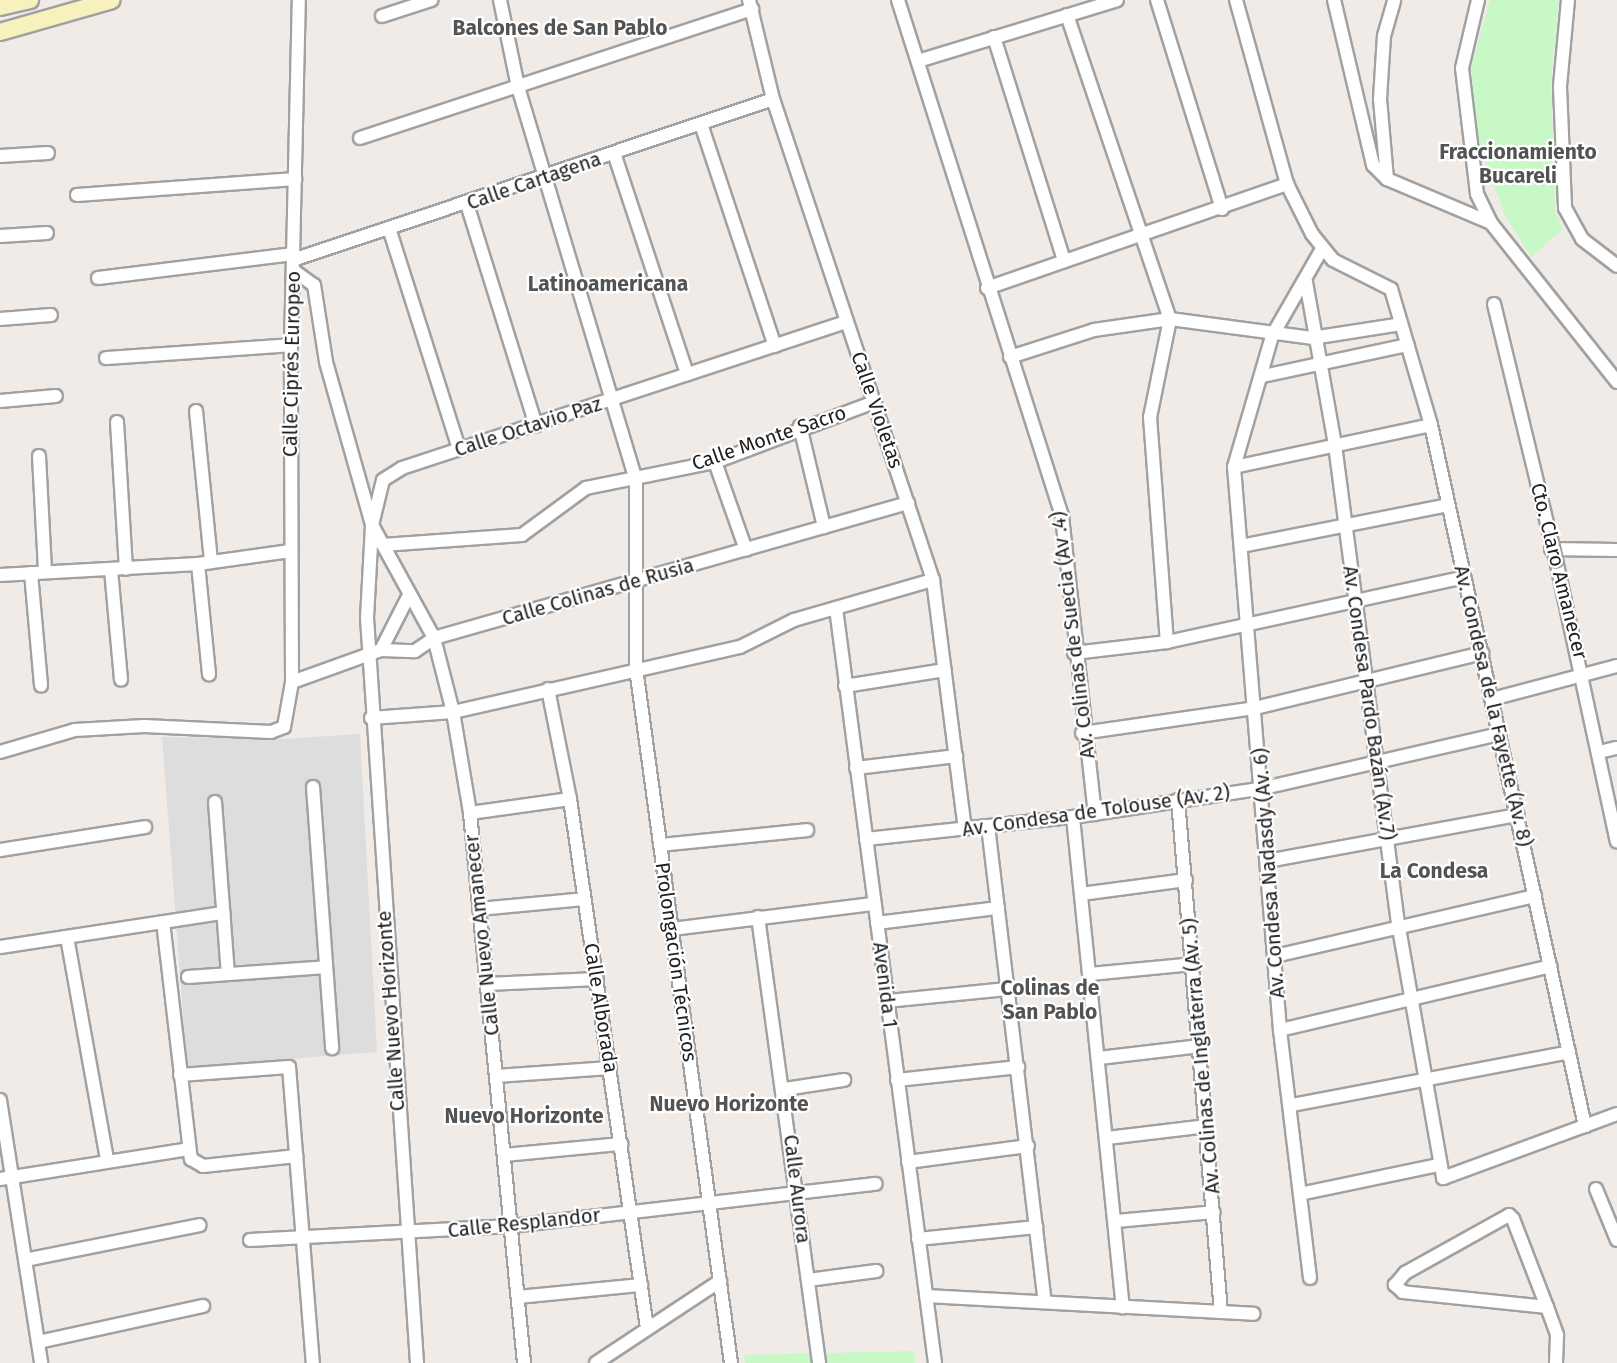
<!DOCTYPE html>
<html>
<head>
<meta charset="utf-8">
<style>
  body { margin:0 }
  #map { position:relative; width:1617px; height:1363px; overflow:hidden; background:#f0ebe6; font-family:"Fira Sans",sans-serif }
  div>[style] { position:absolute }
  .residential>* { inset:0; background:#dedddd }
  .park>* { inset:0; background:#c8f8c5 }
  .roads { filter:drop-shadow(2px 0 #a1a1a1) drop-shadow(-2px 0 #a1a1a1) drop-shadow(0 2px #a1a1a1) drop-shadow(0 -2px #a1a1a1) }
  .street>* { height:12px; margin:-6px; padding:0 6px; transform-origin:6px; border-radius:6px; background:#fff }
  .secondary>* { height:16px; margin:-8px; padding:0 8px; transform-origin:8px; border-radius:8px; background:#f7f2bd }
  .bridges { filter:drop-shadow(2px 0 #a1a1a1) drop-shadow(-2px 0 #a1a1a1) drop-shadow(0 2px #a1a1a1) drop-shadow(0 -2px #a1a1a1) }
  .street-bridge>* { height:12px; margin:-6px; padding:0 6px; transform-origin:6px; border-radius:6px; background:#fff }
  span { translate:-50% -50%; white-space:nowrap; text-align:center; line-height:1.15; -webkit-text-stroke:4.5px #fff; paint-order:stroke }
  .street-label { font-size:20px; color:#202020 }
  .neighbourhood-label { font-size:21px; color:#535353; font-weight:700 }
</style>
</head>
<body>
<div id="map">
  <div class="residential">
    <i style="clip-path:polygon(360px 734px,377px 1052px,187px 1067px,162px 737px,282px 739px)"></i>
  </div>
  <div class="park">
    <i style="clip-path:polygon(1490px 0,1559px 0,1551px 82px,1555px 212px,1563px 229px,1531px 257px,1505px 216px,1477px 137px,1471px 68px)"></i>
    <i style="clip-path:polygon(914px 1351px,915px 1363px,745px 1363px,744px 1355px)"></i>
  </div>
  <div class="roads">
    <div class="street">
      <i style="left:500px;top:0;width:89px;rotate:78.3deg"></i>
      <i style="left:518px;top:87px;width:410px;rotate:73.3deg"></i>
      <i style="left:636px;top:480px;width:188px;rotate:90deg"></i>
      <i style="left:636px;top:668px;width:701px;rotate:82.22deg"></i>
      <i style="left:749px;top:0;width:102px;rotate:76.4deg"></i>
      <i style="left:773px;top:99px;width:507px;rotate:71.6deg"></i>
      <i style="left:933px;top:580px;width:251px;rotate:82.7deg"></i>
      <i style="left:898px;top:0;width:541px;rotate:72.37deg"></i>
      <i style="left:1062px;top:516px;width:300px;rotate:83.7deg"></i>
      <i style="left:1157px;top:0;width:219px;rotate:72.7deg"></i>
      <i style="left:1236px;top:0;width:191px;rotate:74.5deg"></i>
      <i style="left:1287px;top:184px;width:56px;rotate:63.4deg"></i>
      <i style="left:1312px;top:234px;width:33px;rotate:51deg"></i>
      <i style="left:1333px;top:260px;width:65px;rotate:26.6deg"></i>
      <i style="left:1391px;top:289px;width:142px;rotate:73.6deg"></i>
      <i style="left:1431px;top:425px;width:718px;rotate:77.61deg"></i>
      <i style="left:1334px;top:0;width:170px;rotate:76.7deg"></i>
      <i style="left:1373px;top:165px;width:20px;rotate:45deg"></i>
      <i style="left:1387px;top:179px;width:113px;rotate:22.9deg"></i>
      <i style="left:1478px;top:0;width:70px;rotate:103.2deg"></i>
      <i style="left:1462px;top:68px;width:127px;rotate:83.2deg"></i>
      <i style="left:1477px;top:194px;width:32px;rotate:64deg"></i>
      <i style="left:1491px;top:223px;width:203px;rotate:51.6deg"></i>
      <i style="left:1568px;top:0;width:87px;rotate:95.3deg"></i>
      <i style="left:1560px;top:87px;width:121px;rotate:87.6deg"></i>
      <i style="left:1565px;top:208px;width:35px;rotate:61deg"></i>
      <i style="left:1582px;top:239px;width:44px;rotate:37.6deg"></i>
      <i style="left:1067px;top:15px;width:321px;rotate:71.3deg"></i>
      <i style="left:1170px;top:319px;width:100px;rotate:101.5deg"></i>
      <i style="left:1150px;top:417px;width:226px;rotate:85.7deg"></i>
      <i style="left:382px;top:16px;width:52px;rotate:-18.1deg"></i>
      <i style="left:994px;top:37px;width:235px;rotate:72.6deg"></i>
      <i style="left:918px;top:61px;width:208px;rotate:-17deg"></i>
      <i style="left:701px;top:124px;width:234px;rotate:71.6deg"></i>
      <i style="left:360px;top:138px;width:413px;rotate:-18.2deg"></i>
      <i style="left:614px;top:153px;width:233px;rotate:71.7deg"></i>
      <i style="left:0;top:156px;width:48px;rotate:-3.6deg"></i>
      <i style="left:1387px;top:179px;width:80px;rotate:-95deg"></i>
      <i style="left:1380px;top:99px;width:63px;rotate:-86.4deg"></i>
      <i style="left:1384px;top:36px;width:37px;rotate:-74deg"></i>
      <i style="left:77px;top:195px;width:219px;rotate:-4.2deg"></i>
      <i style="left:467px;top:204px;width:232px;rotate:72.7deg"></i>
      <i style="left:389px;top:228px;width:232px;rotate:72.4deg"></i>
      <i style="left:0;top:236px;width:47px;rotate:-3.7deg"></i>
      <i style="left:293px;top:260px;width:506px;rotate:-18.54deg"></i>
      <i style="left:293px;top:270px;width:26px;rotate:36deg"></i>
      <i style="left:314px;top:285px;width:78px;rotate:81.1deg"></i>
      <i style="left:326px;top:362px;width:169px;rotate:74.2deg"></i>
      <i style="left:372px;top:525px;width:129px;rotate:61.2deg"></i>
      <i style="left:434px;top:638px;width:76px;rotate:75.6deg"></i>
      <i style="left:453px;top:712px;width:102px;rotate:80.4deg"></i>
      <i style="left:470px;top:813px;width:553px;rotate:84.39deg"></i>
      <i style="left:98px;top:278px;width:197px;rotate:-7deg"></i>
      <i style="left:1306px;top:282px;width:166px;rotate:79.9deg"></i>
      <i style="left:1335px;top:445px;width:487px;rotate:82.5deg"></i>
      <i style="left:1399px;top:928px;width:254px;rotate:80deg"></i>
      <i style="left:1443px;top:1178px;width:185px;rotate:-20.2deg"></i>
      <i style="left:987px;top:288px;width:318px;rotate:-19.1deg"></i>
      <i style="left:1494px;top:304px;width:242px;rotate:76.4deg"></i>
      <i style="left:0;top:319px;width:51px;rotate:-4.5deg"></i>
      <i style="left:1010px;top:357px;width:88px;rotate:-17.8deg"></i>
      <i style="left:1094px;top:330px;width:77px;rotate:-8.2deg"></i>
      <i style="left:1170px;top:319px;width:143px;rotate:7.6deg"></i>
      <i style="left:1312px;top:338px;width:90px;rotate:-8.9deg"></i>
      <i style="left:106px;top:358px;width:185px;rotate:-4deg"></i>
      <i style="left:1263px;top:376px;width:148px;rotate:-12.1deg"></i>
      <i style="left:0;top:401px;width:56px;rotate:-5.1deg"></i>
      <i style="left:196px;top:411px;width:152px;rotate:84.3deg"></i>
      <i style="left:117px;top:422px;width:147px;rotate:86.5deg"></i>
      <i style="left:800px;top:426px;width:104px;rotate:76.6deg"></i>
      <i style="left:39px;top:456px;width:116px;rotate:87deg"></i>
      <i style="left:715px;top:462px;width:93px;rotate:70.6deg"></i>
      <i style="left:1234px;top:467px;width:201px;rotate:-12deg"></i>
      <i style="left:383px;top:545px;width:139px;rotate:-4.1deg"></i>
      <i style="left:522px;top:535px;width:79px;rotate:-36.3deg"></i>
      <i style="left:586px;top:488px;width:132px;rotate:-11.4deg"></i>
      <i style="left:715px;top:462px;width:171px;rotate:-20.6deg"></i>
      <i style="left:1241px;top:546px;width:211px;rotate:-11.2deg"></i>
      <i style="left:1551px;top:549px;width:66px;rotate:0.9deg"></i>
      <i style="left:1556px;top:560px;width:288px;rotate:77.8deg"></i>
      <i style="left:198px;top:564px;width:111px;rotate:84.3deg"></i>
      <i style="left:111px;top:570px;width:110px;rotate:84.8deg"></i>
      <i style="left:31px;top:573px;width:113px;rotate:84.9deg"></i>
      <i style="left:0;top:575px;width:198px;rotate:-3.2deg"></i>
      <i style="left:198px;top:564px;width:93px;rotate:-8deg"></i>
      <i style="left:836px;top:608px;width:761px;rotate:82.53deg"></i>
      <i style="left:381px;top:650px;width:62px;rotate:-63deg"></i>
      <i style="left:1074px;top:653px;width:94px;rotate:-6.7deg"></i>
      <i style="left:1167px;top:642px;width:304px;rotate:-12.3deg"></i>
      <i style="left:292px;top:682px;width:95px;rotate:-19.8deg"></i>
      <i style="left:381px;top:650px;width:34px;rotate:2deg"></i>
      <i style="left:415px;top:651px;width:23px;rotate:-34deg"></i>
      <i style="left:434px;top:638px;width:493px;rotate:-15.9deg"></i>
      <i style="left:845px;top:686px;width:101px;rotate:-9.1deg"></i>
      <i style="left:548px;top:689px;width:112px;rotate:78.7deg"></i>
      <i style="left:570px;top:799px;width:535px;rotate:81.72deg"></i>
      <i style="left:1492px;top:699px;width:129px;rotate:-14.8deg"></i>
      <i style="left:371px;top:718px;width:82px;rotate:-4.2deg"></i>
      <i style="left:453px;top:712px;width:294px;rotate:-12.8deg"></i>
      <i style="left:740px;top:647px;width:60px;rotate:-26.6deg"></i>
      <i style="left:794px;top:620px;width:145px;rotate:-16.1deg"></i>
      <i style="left:1082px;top:733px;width:175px;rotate:-8.2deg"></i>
      <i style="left:1255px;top:708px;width:234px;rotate:-13.6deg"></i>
      <i style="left:0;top:752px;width:78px;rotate:-16.3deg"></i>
      <i style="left:75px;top:730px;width:69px;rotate:-3.3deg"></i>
      <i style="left:144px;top:726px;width:127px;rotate:2.7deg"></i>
      <i style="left:271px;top:732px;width:14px;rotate:-21deg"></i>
      <i style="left:284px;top:727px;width:46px;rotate:-79.9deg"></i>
      <i style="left:292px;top:682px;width:337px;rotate:-90.2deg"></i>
      <i style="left:291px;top:345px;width:345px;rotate:-88.7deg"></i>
      <i style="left:1599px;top:752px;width:18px;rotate:-13deg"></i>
      <i style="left:856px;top:768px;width:101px;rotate:-6.8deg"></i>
      <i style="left:313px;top:787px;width:262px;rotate:85.8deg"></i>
      <i style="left:1178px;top:800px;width:514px;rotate:85.2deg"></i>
      <i style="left:215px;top:802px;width:171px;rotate:85.7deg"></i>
      <i style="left:470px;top:813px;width:101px;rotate:-8deg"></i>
      <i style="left:1073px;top:817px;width:493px;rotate:84.2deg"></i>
      <i style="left:988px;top:826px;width:476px;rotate:83.2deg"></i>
      <i style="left:866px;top:839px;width:208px;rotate:-6.1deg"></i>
      <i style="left:1073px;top:817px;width:193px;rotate:-8.6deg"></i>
      <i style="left:1264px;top:788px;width:242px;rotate:-12.9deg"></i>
      <i style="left:660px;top:845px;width:148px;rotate:-5.8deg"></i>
      <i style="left:0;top:850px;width:147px;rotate:-9deg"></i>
      <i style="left:1267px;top:861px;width:255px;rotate:-10.4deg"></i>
      <i style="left:1081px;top:894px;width:106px;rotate:-7.6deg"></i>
      <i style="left:479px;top:909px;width:105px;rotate:-5.4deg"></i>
      <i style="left:758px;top:917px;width:450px;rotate:82.2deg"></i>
      <i style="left:163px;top:922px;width:239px;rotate:83.3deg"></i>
      <i style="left:191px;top:1159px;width:14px;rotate:30deg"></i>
      <i style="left:203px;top:1166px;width:94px;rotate:-6.1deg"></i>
      <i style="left:877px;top:923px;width:122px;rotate:-7.1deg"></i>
      <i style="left:672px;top:929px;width:204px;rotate:-7.1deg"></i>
      <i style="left:67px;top:937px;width:226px;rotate:79.8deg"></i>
      <i style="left:0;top:947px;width:226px;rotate:-8.7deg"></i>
      <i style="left:1275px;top:956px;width:267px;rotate:-13deg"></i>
      <i style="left:1090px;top:974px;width:103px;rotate:-5.5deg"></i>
      <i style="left:188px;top:977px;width:138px;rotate:-4.1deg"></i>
      <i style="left:487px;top:984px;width:110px;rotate:-2.6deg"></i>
      <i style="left:887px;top:1001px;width:122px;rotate:-5.7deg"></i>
      <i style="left:1280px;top:1030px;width:278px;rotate:-13.3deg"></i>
      <i style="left:1099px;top:1058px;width:102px;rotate:-6.8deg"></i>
      <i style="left:180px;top:1075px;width:109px;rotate:-4.2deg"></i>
      <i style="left:289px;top:1067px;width:297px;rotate:85.4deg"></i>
      <i style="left:496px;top:1076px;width:114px;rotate:-4deg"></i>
      <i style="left:897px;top:1080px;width:122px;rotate:-6.1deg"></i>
      <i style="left:785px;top:1089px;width:60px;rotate:-8.7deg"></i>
      <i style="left:0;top:1100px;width:266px;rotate:81.1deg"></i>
      <i style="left:1292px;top:1105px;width:282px;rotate:-10.8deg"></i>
      <i style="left:1107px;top:1138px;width:101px;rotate:-6.8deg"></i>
      <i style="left:504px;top:1155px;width:118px;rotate:-5.4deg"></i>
      <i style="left:908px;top:1162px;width:121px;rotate:-7.6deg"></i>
      <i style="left:0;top:1179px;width:191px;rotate:-9deg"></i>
      <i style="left:1596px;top:1189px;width:55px;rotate:67.6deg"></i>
      <i style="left:1300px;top:1194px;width:142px;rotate:-11.8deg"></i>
      <i style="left:1116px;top:1221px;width:98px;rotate:-5.2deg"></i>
      <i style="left:918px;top:1239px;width:119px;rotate:-5.8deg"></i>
      <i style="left:250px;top:1240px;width:261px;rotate:-3.1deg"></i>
      <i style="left:511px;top:1226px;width:367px;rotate:-6.6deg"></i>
      <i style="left:25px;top:1260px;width:178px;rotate:-11.3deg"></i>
      <i style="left:1310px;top:1278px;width:250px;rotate:-96.9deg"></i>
      <i style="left:1280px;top:1030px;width:565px;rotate:-94.67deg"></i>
      <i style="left:1234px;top:467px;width:136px;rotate:-73.8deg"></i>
      <i style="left:1272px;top:336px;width:100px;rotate:-60.1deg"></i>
      <i style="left:808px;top:1280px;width:69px;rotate:-7.5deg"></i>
      <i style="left:926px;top:1296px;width:328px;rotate:3.1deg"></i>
      <i style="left:518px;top:1297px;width:124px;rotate:-5.6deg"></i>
      <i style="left:1547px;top:1307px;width:145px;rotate:-174.1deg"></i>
      <i style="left:1403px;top:1292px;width:11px;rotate:-139deg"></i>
      <i style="left:1395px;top:1285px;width:16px;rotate:-50deg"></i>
      <i style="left:1405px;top:1273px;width:119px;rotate:-29.1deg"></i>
      <i style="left:1509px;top:1215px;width:6px;rotate:45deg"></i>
      <i style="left:1513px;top:1219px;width:94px;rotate:68.9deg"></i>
      <i style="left:1547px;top:1307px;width:30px;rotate:70deg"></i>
      <i style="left:1557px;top:1335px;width:28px;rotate:92deg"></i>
      <i style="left:38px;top:1342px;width:169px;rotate:-12.3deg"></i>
      <i style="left:417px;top:1363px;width:747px;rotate:-93.84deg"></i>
      <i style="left:367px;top:618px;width:93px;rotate:-86.9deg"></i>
      <i style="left:372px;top:525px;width:46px;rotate:-76.3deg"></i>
      <i style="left:383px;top:480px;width:22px;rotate:-32deg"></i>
      <i style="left:402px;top:468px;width:467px;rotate:-18.2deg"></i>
      <i style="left:596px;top:1363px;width:149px;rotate:-33.5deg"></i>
    </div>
    <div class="secondary">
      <i style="left:0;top:7px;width:31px;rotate:-13deg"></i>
      <i style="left:0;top:32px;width:116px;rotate:-15.9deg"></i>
    </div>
  </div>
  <div class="bridges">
    <div class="street-bridge">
      <i style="left:1551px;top:539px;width:22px;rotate:77deg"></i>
    </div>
  </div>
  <div class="street-label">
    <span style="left:534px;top:181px;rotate:-19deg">Calle Cartagena</span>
    <span style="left:292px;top:364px;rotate:-89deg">Calle Ciprés Europeo</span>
    <span style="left:877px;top:410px;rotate:71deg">Calle Violetas</span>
    <span style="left:528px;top:427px;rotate:-18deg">Calle Octavio Paz</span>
    <span style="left:769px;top:438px;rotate:-19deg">Calle Monte Sacro</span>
    <span style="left:1559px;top:571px;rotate:76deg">Cto. Claro Amanecer</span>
    <span style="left:598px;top:592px;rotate:-16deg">Calle Colinas de Rusia</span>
    <span style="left:1073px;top:635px;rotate:-97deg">Av. Colinas de Suecia (Av .4)</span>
    <span style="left:1369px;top:703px;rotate:82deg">Av. Condesa Pardo Bazán (Av.7)</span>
    <span style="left:1493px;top:706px;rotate:77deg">Av. Condesa de la Fayette (Av. 8)</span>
    <span style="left:1096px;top:811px;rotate:-8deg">Av. Condesa de Tolouse (Av. 2)</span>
    <span style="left:1269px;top:873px;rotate:-94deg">Av. Condesa Nadasdy (Av. 6)</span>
    <span style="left:482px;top:935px;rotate:-96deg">Calle Nuevo Amanecer</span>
    <span style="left:676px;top:962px;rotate:82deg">Prolongación Técnicos</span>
    <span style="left:885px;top:985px;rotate:83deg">Avenida 1</span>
    <span style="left:601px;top:1008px;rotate:81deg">Calle Alborada</span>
    <span style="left:391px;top:1011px;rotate:-94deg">Calle Nuevo Horizonte</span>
    <span style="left:1201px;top:1056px;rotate:-95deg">Av. Colinas de Inglaterra (Av. 5)</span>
    <span style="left:797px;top:1189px;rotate:83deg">Calle Aurora</span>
    <span style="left:524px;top:1223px;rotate:-6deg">Calle Resplandor</span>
  </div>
  <div class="neighbourhood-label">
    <span style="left:560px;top:28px">Balcones de San Pablo</span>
    <span style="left:1518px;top:164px">Fraccionamiento<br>Bucareli</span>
    <span style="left:608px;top:284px">Latinoamericana</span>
    <span style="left:1434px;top:871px">La Condesa</span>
    <span style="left:1050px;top:1000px">Colinas de<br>San Pablo</span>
    <span style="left:729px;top:1104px">Nuevo Horizonte</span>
    <span style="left:524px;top:1116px">Nuevo Horizonte</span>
  </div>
</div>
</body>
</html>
